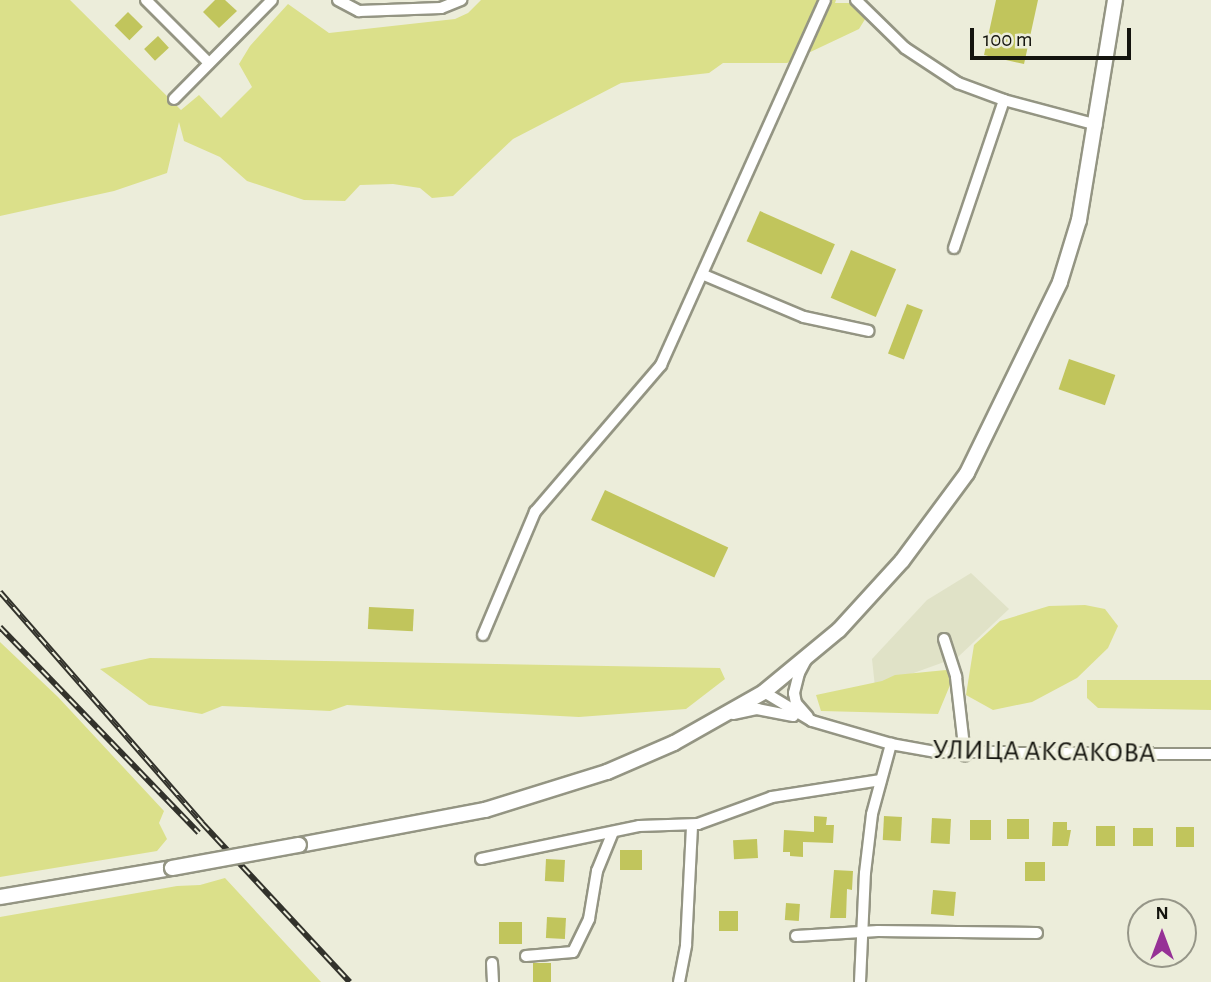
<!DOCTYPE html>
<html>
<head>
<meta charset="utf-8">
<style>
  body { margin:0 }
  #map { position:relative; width:1211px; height:982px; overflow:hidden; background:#ecedda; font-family:"Alegreya Sans",sans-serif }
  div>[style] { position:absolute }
  .built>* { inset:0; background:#e0e2c7 }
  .green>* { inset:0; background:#dbe08a }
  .building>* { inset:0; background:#c1c55c; transform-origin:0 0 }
  .roads { filter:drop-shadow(2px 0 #949583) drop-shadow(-2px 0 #949583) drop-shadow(0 2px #949583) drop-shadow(0 -2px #949583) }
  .minor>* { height:10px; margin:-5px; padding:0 5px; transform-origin:5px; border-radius:5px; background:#fff }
  .major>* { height:14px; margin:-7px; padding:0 7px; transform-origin:7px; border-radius:7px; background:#fff }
  .rail>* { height:6px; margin-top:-3px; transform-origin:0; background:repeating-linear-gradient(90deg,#ecedda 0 10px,#32322b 0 20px); box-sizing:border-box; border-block:2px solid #32322b }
  .bridges { filter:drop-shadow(2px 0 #949583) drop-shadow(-2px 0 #949583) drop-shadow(0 2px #949583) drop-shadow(0 -2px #949583) }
  .major-bridge>* { height:14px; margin:-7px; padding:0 7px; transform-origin:7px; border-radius:7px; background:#fff }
  span { translate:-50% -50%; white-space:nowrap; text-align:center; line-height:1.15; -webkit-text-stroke:6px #ecedda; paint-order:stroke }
  .street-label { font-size:28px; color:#14140e }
  .north { position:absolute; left:1127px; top:898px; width:70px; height:70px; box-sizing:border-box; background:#ecedda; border:2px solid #969688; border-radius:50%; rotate:0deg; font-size:19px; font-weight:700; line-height:28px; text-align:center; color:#14140e }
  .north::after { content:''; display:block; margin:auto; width:24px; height:32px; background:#963196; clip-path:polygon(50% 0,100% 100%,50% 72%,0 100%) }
  .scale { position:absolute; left:970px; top:28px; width:161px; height:32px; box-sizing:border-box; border:4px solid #14140e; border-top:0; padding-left:9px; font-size:21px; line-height:24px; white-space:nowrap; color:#14140e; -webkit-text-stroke:5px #ecedda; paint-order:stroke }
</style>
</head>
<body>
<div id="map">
  <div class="built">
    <i style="clip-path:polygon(971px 573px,1009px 609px,958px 657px,875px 687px,872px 659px,927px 600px)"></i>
  </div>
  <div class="green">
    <i style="clip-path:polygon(0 0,70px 0,181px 110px,199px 95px,221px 118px,252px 87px,239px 64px,250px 46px,288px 4px,329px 33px,455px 19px,468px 13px,481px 0,836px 0,835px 3px,849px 3px,867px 16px,859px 29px,787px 63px,723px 63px,709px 73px,621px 83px,513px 139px,453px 196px,432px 198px,420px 188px,393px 184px,360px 185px,345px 201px,304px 200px,247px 181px,220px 157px,184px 141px,179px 122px,167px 173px,114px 191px,0 216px)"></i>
    <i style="clip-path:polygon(1085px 605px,1105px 609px,1118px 626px,1108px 648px,1077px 678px,1032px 702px,993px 710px,966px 695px,974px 645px,1000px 621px,1049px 606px)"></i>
    <i style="clip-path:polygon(0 642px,58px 697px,164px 811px,159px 823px,167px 839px,157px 851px,0 877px)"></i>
    <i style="clip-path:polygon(150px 658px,720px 668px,725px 679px,686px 709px,579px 717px,347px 705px,330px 711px,222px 706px,202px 714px,149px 705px,100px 669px)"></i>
    <i style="clip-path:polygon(946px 670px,953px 678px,938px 714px,821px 711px,816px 695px,882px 681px,895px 675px)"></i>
    <i style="clip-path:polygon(1087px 680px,1211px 680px,1211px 710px,1098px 708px,1087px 698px)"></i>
    <i style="clip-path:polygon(225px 878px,321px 982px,0 982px,0 917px,177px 886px,200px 885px)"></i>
  </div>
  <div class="building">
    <i style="clip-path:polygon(215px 0,225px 0,237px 11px,219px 28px,203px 12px)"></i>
    <i style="clip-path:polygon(996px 0,1038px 0,1024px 64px,984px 55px)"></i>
    <i style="left:128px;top:12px;width:21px;height:19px;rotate:45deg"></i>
    <i style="left:158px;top:36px;width:16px;height:19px;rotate:47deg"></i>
    <i style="left:760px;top:211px;width:82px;height:33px;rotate:24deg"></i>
    <i style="left:851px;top:250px;width:49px;height:52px;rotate:23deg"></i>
    <i style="left:907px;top:304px;width:17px;height:53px;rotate:21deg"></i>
    <i style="left:1069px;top:359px;width:49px;height:32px;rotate:19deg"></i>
    <i style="left:605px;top:490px;width:136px;height:33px;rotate:25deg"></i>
    <i style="left:369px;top:607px;width:45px;height:22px;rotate:3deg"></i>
    <i style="clip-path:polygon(814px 816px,827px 817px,826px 825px,834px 825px,833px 843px,803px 842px,803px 857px,790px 856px,790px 852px,783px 852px,784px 830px,814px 832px)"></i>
    <i style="left:884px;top:816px;width:18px;height:24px;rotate:3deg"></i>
    <i style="left:932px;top:818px;width:19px;height:25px;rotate:3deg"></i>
    <i style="left:1007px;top:819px;width:22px;height:20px"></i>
    <i style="left:970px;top:820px;width:21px;height:20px"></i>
    <i style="clip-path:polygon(1053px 822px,1067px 822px,1067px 830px,1071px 830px,1068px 846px,1052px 846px)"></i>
    <i style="left:1096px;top:826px;width:19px;height:20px"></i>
    <i style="left:1176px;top:827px;width:18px;height:20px"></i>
    <i style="left:1133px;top:828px;width:20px;height:18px"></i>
    <i style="left:757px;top:839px;width:19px;height:24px;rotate:87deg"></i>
    <i style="left:642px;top:850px;width:20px;height:22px;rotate:90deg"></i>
    <i style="left:546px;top:859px;width:19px;height:22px;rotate:3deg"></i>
    <i style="left:1025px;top:862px;width:20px;height:19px"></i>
    <i style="clip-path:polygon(834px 870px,853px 871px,852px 890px,847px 889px,846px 918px,830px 918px)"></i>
    <i style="left:933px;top:890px;width:23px;height:24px;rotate:5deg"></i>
    <i style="left:786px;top:903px;width:14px;height:17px;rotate:4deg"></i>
    <i style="left:719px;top:911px;width:19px;height:20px"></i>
    <i style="left:547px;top:917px;width:19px;height:21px;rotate:3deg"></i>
    <i style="left:499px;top:922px;width:23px;height:22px"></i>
    <i style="left:533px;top:963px;width:18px;height:19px"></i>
  </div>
  <div class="roads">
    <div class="minor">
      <i style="left:146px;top:0;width:89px;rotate:45deg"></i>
      <i style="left:338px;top:0;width:24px;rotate:28deg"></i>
      <i style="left:359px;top:11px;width:82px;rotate:-2.1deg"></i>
      <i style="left:441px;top:8px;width:22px;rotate:-22deg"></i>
      <i style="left:856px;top:0;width:69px;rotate:44.4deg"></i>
      <i style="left:905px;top:48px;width:64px;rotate:33.4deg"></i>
      <i style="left:958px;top:83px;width:49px;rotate:20.3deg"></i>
      <i style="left:1004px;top:100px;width:96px;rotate:15deg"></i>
      <i style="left:174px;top:99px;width:139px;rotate:-45.3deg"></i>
      <i style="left:954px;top:248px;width:156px;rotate:-71.3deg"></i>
      <i style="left:704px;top:275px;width:108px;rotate:22.8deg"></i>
      <i style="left:804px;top:317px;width:66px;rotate:12.2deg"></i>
      <i style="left:483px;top:635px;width:134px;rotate:-67.1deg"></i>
      <i style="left:535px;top:512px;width:194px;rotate:-49.4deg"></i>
      <i style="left:661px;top:365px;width:400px;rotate:-65.8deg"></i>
      <i style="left:944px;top:639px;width:40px;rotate:72deg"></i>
      <i style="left:956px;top:677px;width:79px;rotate:83.4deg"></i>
      <i style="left:806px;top:660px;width:15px;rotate:118deg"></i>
      <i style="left:799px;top:673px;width:21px;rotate:104deg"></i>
      <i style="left:794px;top:693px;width:10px;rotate:79deg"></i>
      <i style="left:796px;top:703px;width:18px;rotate:49deg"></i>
      <i style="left:764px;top:692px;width:56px;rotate:31.1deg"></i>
      <i style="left:812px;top:721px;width:82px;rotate:16.2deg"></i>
      <i style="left:891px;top:744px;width:46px;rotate:10.1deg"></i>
      <i style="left:936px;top:752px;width:275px;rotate:0.4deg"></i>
      <i style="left:733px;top:714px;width:25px;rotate:-12deg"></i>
      <i style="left:757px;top:709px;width:37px;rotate:11deg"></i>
      <i style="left:481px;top:859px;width:161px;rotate:-11.8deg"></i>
      <i style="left:639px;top:826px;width:59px;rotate:-1.9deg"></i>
      <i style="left:698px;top:824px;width:79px;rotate:-20deg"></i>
      <i style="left:772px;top:797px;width:110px;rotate:-8.9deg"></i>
      <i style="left:796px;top:936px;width:82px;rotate:-3.5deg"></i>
      <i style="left:878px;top:931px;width:159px;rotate:0.7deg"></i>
      <i style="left:526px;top:956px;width:47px;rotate:-4.9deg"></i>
      <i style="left:573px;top:952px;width:37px;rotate:-64deg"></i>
      <i style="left:589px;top:919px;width:49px;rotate:-80.5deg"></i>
      <i style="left:597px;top:871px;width:42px;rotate:-67.7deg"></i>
      <i style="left:492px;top:963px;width:19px;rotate:87deg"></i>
      <i style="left:679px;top:982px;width:38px;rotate:-79deg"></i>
      <i style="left:686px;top:945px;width:120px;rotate:-87.1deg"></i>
      <i style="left:860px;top:982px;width:109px;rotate:-87.4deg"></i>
      <i style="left:865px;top:873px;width:59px;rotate:-83.2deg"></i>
      <i style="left:872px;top:814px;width:73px;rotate:-74.8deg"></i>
    </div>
    <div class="major">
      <i style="left:299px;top:845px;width:189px;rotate:-10.7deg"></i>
      <i style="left:485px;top:810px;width:128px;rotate:-17.3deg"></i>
      <i style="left:607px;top:772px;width:73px;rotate:-23.4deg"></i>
      <i style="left:674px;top:743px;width:103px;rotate:-29.5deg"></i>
      <i style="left:764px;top:692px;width:97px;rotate:-39.6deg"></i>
      <i style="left:839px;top:630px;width:93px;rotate:-47.6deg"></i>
      <i style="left:902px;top:561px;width:109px;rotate:-53.5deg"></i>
      <i style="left:967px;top:473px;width:212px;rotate:-64deg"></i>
      <i style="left:1060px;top:282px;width:65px;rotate:-73deg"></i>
      <i style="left:1079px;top:220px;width:223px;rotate:-80.7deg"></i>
      <i style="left:0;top:897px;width:174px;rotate:-9.6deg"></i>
    </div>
  </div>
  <div class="rail">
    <i style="left:0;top:592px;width:307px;rotate:48.8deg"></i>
    <i style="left:202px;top:823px;width:217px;rotate:47.1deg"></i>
    <i style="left:0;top:627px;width:286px;rotate:46deg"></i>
  </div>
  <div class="bridges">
    <div class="major-bridge">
      <i style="left:172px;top:868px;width:129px;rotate:-10.3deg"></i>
    </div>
  </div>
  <div class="street-label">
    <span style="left:1044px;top:752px;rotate:1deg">УЛИЦА АКСАКОВА</span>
  </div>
  <div class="north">N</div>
  <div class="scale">100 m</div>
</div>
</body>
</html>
